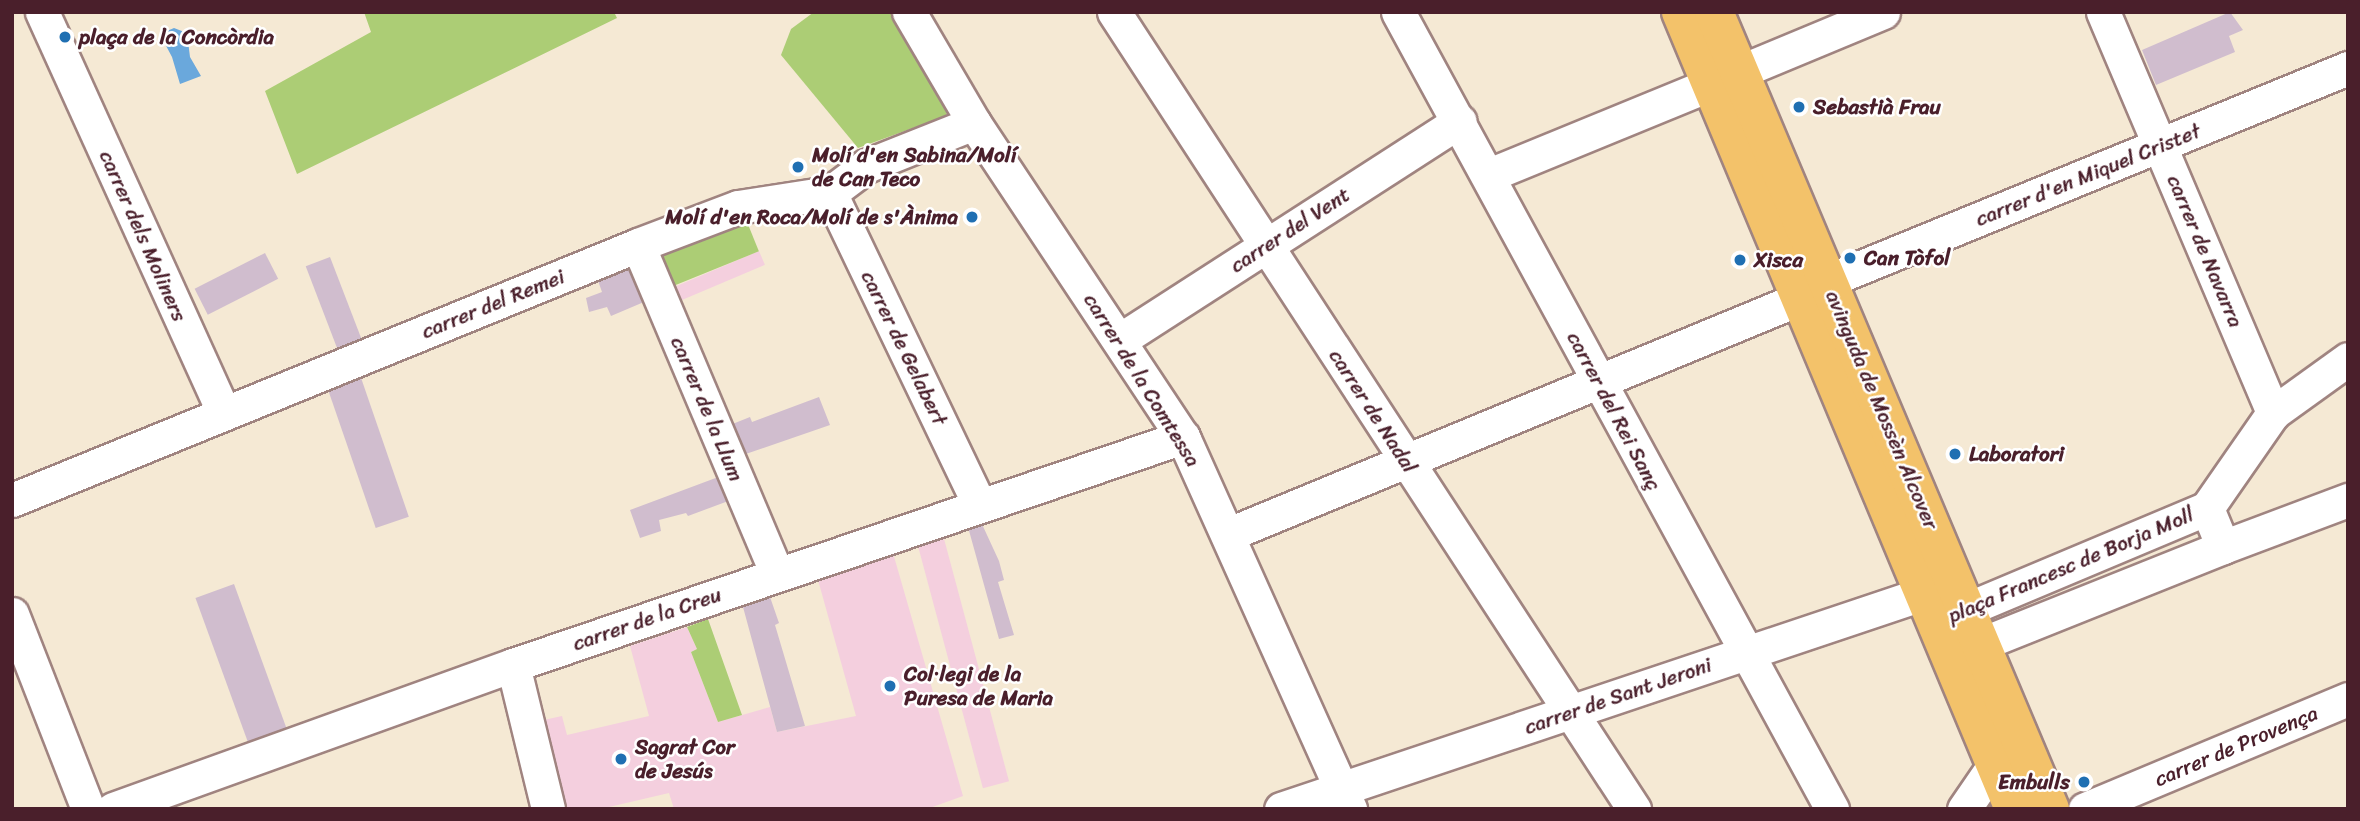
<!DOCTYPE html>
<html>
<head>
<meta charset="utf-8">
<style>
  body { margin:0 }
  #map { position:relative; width:2360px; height:821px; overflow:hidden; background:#f5e9d4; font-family:Sriracha,sans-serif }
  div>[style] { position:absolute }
  .built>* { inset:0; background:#f4cfde; transform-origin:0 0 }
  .industrial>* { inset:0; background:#d0bdce; transform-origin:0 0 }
  .green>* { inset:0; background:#accd75; transform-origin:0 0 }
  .water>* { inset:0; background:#6aa8dc }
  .roads { filter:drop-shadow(2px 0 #a08480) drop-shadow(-2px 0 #a08480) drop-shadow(0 2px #a08480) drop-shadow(0 -2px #a08480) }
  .minor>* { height:33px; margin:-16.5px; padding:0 16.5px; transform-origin:16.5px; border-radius:16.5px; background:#fff }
  .major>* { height:38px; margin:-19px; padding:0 19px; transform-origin:19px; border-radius:19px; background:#f3c26a }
  .dots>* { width:19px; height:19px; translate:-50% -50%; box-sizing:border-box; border:4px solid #fff; border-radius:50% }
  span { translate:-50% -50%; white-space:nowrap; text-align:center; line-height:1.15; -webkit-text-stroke:5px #fff; paint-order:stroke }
  .poi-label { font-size:21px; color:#4a1f2b; font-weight:700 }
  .left { translate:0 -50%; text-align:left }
  .right { translate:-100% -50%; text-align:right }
  .street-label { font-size:21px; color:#4a1f2b }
  .frame { position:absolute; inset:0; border:14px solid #4a1f2b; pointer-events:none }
</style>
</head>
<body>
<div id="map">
  <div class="built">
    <i style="left:759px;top:251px;width:15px;height:99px;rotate:67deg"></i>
    <i style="left:943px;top:535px;width:255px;height:27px;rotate:75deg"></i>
    <i style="clip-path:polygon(893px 553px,963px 796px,927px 809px,674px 809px,669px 793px,609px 807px,562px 809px,564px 801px,550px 740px,543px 740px,539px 721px,562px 716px,567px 735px,649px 716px,630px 646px,687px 627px,697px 649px,691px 652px,718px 722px,770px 707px,777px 732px,856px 716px,818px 580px)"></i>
  </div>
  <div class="industrial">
    <i style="clip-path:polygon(2230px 12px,2243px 30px,2229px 36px,2235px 52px,2156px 85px,2142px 50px)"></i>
    <i style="left:265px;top:253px;width:29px;height:79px;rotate:63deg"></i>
    <i style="left:330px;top:257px;width:93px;height:26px;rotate:69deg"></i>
    <i style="clip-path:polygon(626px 264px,638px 270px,651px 299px,611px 316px,607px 307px,589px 312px,586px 298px,602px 292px,596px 275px)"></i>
    <i style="left:359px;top:372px;width:153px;height:35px;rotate:71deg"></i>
    <i style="clip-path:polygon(819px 397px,830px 425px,737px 457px,725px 427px,750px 417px,752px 422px)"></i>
    <i style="clip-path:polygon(721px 476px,731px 500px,688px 516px,686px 513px,659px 520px,661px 531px,640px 538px,630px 510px)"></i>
    <i style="clip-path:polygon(981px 522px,999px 561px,1004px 580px,998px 582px,1014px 635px,999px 639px,968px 527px)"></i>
    <i style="left:234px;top:584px;width:158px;height:41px;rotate:70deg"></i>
    <i style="clip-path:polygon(770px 597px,779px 623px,775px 625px,805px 726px,777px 732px,743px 607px)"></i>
  </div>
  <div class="green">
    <i style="clip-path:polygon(364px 12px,614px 12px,617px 18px,297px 174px,265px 91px,371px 32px)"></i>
    <i style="clip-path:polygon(814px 12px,890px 12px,950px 103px,946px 116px,858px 148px,781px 55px,791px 29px)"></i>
    <i style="left:745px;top:217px;width:37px;height:99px;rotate:68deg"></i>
    <i style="clip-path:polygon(708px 619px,742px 715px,718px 722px,691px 652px,697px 649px,687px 627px)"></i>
  </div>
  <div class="water">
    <i style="clip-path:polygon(174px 28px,187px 33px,190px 57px,201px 76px,180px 84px,172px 57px,164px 42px,167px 31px)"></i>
  </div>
  <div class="roads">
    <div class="minor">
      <i style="left:42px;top:12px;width:440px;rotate:65.6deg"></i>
      <i style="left:909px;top:12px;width:129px;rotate:59.6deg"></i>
      <i style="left:974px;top:123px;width:377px;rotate:56.4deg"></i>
      <i style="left:1183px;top:437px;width:408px;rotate:65.8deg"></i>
      <i style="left:1114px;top:12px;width:952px;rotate:56.88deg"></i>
      <i style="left:1398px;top:12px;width:908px;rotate:61.43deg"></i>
      <i style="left:2103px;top:12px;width:436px;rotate:67deg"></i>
      <i style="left:1739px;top:72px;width:156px;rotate:-22.6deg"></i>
      <i style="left:1489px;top:175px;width:240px;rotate:-22.3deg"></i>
      <i style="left:830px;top:193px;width:345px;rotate:64.4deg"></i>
      <i style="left:638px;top:245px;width:357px;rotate:67.1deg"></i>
      <i style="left:1827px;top:281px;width:563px;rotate:-22.24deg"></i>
      <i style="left:1120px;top:340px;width:404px;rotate:-32.8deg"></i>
      <i style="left:12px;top:500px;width:676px;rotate:-22.16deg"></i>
      <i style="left:638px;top:245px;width:107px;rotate:-20.8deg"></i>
      <i style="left:738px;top:207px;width:93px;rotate:-8.7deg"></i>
      <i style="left:830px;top:193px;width:45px;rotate:-36.9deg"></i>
      <i style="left:866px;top:166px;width:116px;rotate:-21.7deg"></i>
      <i style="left:2207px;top:508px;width:116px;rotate:-55.2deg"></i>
      <i style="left:2273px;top:413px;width:92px;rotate:-35.8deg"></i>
      <i style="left:1229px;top:534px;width:619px;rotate:-22.42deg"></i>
      <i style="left:2223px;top:547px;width:134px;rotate:-20.6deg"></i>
      <i style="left:12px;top:614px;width:209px;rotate:68.7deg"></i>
      <i style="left:1941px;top:620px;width:289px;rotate:-22.8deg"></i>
      <i style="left:1956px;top:654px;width:288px;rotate:-21.8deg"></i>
      <i style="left:2223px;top:547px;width:42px;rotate:-112.3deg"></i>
      <i style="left:513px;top:665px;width:148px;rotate:76.3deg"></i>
      <i style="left:113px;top:809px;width:425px;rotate:-19.8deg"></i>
      <i style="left:513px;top:665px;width:708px;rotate:-18.79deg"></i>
      <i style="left:1281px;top:809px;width:705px;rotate:-18.54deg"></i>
      <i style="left:1964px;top:809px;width:55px;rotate:-55.4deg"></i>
      <i style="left:2085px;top:809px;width:285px;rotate:-22.7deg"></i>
    </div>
    <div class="major">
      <i style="left:1681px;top:12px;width:864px;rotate:67.32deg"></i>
      <i style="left:1714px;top:12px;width:865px;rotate:67.14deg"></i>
    </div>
  </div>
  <div class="dots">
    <i style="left:65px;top:37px;background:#1f6fb2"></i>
    <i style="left:1799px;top:107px;background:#1f6fb2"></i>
    <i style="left:798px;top:167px;background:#1f6fb2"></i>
    <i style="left:972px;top:217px;background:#1f6fb2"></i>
    <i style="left:1850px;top:258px;background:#1f6fb2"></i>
    <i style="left:1740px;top:260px;background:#1f6fb2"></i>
    <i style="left:1955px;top:454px;background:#1f6fb2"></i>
    <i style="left:890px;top:686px;background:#1f6fb2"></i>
    <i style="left:621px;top:759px;background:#1f6fb2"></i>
    <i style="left:2084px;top:782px;background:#1f6fb2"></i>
  </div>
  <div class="poi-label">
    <span class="left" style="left:79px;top:37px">plaça de la Concòrdia</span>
    <span class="left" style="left:1813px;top:107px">Sebastià Frau</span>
    <span class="left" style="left:812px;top:167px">Molí d'en Sabina/Molí<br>de Can Teco</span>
    <span class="right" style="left:958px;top:217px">Molí d'en Roca/Molí de s'Ànima</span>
    <span class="left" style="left:1864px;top:258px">Can Tòfol</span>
    <span class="left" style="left:1754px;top:260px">Xisca</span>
    <span class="left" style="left:1969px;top:454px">Laboratori</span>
    <span class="left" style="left:904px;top:686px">Col·legi de la<br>Puresa de Maria</span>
    <span class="left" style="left:635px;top:759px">Sagrat Cor<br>de Jesús</span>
    <span class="right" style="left:2070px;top:782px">Embulls</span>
  </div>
  <div class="street-label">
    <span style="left:2088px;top:175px;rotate:-22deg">carrer d'en Miquel Cristet</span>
    <span style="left:1290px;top:230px;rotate:-33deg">carrer del Vent</span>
    <span style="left:143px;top:236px;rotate:66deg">carrer dels Moliners</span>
    <span style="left:2205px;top:251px;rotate:67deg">carrer de Navarra</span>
    <span style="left:493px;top:304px;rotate:-22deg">carrer del Remei</span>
    <span style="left:904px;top:348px;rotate:64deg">carrer de Gelabert</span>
    <span style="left:1142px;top:380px;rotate:58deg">carrer de la Comtessa</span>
    <span style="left:707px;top:409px;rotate:67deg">carrer de la Llum</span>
    <span style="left:1882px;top:410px;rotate:67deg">avinguda de Mossèn Alcover</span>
    <span style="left:1373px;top:411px;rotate:57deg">carrer de Nadal</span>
    <span style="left:1614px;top:411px;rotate:62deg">carrer del Rei Sanç</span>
    <span style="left:2071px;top:565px;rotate:-23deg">plaça Francesc de Borja Moll</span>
    <span style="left:647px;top:619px;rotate:-19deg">carrer de la Creu</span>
    <span style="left:1618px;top:696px;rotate:-19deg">carrer de Sant Jeroni</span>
    <span style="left:2236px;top:746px;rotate:-23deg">carrer de Provença</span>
  </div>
  <div class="frame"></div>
</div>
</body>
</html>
